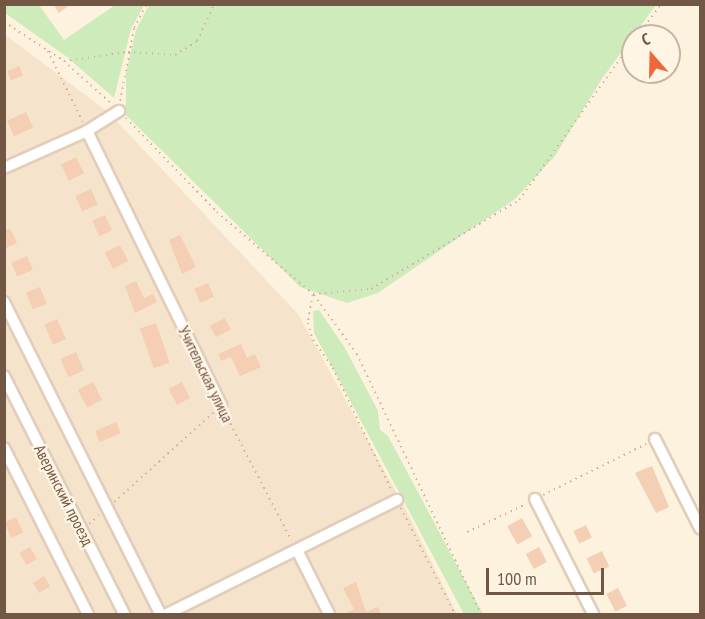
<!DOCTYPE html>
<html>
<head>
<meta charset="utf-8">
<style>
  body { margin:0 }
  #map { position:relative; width:705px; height:619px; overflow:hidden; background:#fdf2dd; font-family:"PT Sans Narrow",sans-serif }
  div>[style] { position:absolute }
  .residential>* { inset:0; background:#f5e3cb }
  .green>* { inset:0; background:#ceebbc }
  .building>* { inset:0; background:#f4cfb4; transform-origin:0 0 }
  .path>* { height:1.5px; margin-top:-0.75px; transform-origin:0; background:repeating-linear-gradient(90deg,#d8b297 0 1.5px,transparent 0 6px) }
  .roads { filter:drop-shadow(2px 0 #e1cdb9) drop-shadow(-2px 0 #e1cdb9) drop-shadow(0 2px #e1cdb9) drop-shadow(0 -2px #e1cdb9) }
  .minor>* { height:10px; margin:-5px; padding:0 5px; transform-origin:5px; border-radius:5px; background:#fff }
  span { translate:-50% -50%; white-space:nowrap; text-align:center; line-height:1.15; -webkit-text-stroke:4.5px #fff5e4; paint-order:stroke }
  .street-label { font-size:16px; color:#735745 }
  .frame { position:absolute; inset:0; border:6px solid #735745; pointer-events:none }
  .north { position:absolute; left:621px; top:24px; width:60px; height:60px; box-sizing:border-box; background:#fff5e4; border:2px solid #c7b6a4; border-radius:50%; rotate:340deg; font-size:16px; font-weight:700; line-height:24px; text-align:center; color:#735745 }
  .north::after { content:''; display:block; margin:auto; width:21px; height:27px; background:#ee673b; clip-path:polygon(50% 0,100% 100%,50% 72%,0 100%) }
  .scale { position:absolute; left:486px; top:568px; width:118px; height:27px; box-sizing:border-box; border:3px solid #735745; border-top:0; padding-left:8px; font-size:18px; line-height:21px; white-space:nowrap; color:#735745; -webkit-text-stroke:4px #fff5e4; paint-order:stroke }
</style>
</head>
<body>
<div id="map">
  <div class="residential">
    <i style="clip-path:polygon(4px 34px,108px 112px,298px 314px,406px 510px,457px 614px,5px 614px)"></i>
  </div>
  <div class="green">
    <i style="clip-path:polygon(5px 4px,39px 5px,64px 40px,115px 5px,144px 5px,131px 29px,114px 98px,67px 57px,5px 13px)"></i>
    <i style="clip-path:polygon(149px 5px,149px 4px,656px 5px,601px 80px,555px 156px,515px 199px,378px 293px,347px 303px,300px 287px,126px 115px,126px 73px,136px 30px)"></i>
    <i style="clip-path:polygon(319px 310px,345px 348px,378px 411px,380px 430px,388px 436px,483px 614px,464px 614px,314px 333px,313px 311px)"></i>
  </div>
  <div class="building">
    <i style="clip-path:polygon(53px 4px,71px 4px,59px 13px)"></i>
    <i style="left:19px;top:66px;width:10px;height:13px;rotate:66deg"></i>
    <i style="left:26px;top:112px;width:17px;height:21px;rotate:65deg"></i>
    <i style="left:76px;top:157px;width:18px;height:17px;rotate:63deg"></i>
    <i style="left:91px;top:189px;width:17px;height:17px;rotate:66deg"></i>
    <i style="left:105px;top:215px;width:17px;height:14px;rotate:66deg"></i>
    <i style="clip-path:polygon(10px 228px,17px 243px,4px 249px,4px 231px)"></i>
    <i style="clip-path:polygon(180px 235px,196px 267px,182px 274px,169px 240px)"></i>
    <i style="left:120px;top:245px;width:18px;height:17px;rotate:63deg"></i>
    <i style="left:27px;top:256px;width:15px;height:17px;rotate:67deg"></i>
    <i style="clip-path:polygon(136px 281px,144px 298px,153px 294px,157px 302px,135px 313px,125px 286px)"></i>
    <i style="left:208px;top:283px;width:15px;height:15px;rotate:67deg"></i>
    <i style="left:40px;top:287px;width:18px;height:15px;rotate:68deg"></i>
    <i style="left:225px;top:318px;width:13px;height:17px;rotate:63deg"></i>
    <i style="left:57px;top:319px;width:22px;height:14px;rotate:66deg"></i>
    <i style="left:156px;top:323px;width:42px;height:17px;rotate:71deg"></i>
    <i style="clip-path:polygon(241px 344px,247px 358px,255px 354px,261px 367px,240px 376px,231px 357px,221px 361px,218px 354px)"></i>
    <i style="left:76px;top:352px;width:20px;height:17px;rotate:66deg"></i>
    <i style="left:93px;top:382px;width:20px;height:17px;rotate:63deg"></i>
    <i style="left:182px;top:382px;width:18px;height:15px;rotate:63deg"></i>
    <i style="left:116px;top:422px;width:12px;height:23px;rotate:66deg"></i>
    <i style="clip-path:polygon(652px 466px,669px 507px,656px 513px,635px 473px)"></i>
    <i style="left:16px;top:517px;width:17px;height:13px;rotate:65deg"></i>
    <i style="left:522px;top:518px;width:21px;height:17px;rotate:61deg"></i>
    <i style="left:586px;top:525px;width:14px;height:14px;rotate:65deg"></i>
    <i style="left:30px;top:547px;width:14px;height:12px;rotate:60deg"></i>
    <i style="left:539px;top:547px;width:17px;height:15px;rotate:62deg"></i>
    <i style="left:602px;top:551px;width:17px;height:17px;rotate:65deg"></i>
    <i style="left:44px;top:576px;width:12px;height:13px;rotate:59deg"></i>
    <i style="clip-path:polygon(356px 582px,366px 612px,378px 607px,381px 615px,342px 615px,354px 609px,343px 588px)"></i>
    <i style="left:618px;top:588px;width:20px;height:13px;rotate:63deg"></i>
  </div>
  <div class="path">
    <i style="left:4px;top:22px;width:72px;rotate:33deg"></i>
    <i style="left:64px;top:61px;width:64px;rotate:41.9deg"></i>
    <i style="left:637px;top:36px;width:40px;rotate:-53deg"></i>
    <i style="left:48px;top:51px;width:79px;rotate:63.8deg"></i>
    <i style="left:64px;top:61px;width:65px;rotate:-8deg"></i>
    <i style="left:128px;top:52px;width:47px;rotate:3.7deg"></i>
    <i style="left:175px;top:55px;width:26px;rotate:-32deg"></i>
    <i style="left:197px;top:41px;width:41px;rotate:-65.3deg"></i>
    <i style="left:120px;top:101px;width:74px;rotate:-79.1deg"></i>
    <i style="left:134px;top:28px;width:27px;rotate:-63deg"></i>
    <i style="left:126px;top:118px;width:131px;rotate:45.9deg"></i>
    <i style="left:217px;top:212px;width:126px;rotate:40.5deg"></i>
    <i style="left:313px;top:294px;width:58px;rotate:-4.9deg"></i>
    <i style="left:371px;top:289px;width:173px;rotate:-31deg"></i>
    <i style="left:519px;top:200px;width:196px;rotate:-54.4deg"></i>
    <i style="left:313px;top:295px;width:28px;rotate:100deg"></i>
    <i style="left:308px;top:323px;width:18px;rotate:74deg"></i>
    <i style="left:313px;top:340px;width:34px;rotate:54deg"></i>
    <i style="left:333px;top:368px;width:136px;rotate:64.4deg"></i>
    <i style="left:314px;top:295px;width:73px;rotate:53.9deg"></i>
    <i style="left:357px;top:354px;width:288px;rotate:64.5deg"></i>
    <i style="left:225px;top:413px;width:144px;rotate:62.4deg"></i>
    <i style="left:543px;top:495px;width:115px;rotate:-26.3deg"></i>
    <i style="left:114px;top:502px;width:136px;rotate:-42deg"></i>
    <i style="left:401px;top:508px;width:119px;rotate:63deg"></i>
    <i style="left:89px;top:524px;width:13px;rotate:-42deg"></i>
    <i style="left:467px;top:532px;width:65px;rotate:-25.4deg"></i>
  </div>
  <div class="roads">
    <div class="minor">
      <i style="left:87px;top:131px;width:305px;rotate:63.9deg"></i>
      <i style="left:4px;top:168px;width:91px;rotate:-24deg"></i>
      <i style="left:87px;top:131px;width:38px;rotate:-32deg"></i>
      <i style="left:4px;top:302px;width:349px;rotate:63.4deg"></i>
      <i style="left:4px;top:376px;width:267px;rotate:63.2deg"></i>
      <i style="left:655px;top:439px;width:100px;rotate:63.2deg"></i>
      <i style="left:4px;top:448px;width:186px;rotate:63.2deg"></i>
      <i style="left:535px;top:499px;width:129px;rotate:63.2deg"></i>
      <i style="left:297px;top:550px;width:72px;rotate:63.4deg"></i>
      <i style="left:167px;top:614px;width:257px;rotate:-26.4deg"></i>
    </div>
  </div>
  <div class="street-label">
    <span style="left:206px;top:374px;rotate:64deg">Учительская улица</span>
    <span style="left:64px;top:495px;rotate:63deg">Аверинский проезд</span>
  </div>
  <div class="frame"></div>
  <div class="north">С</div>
  <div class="scale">100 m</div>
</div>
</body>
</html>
